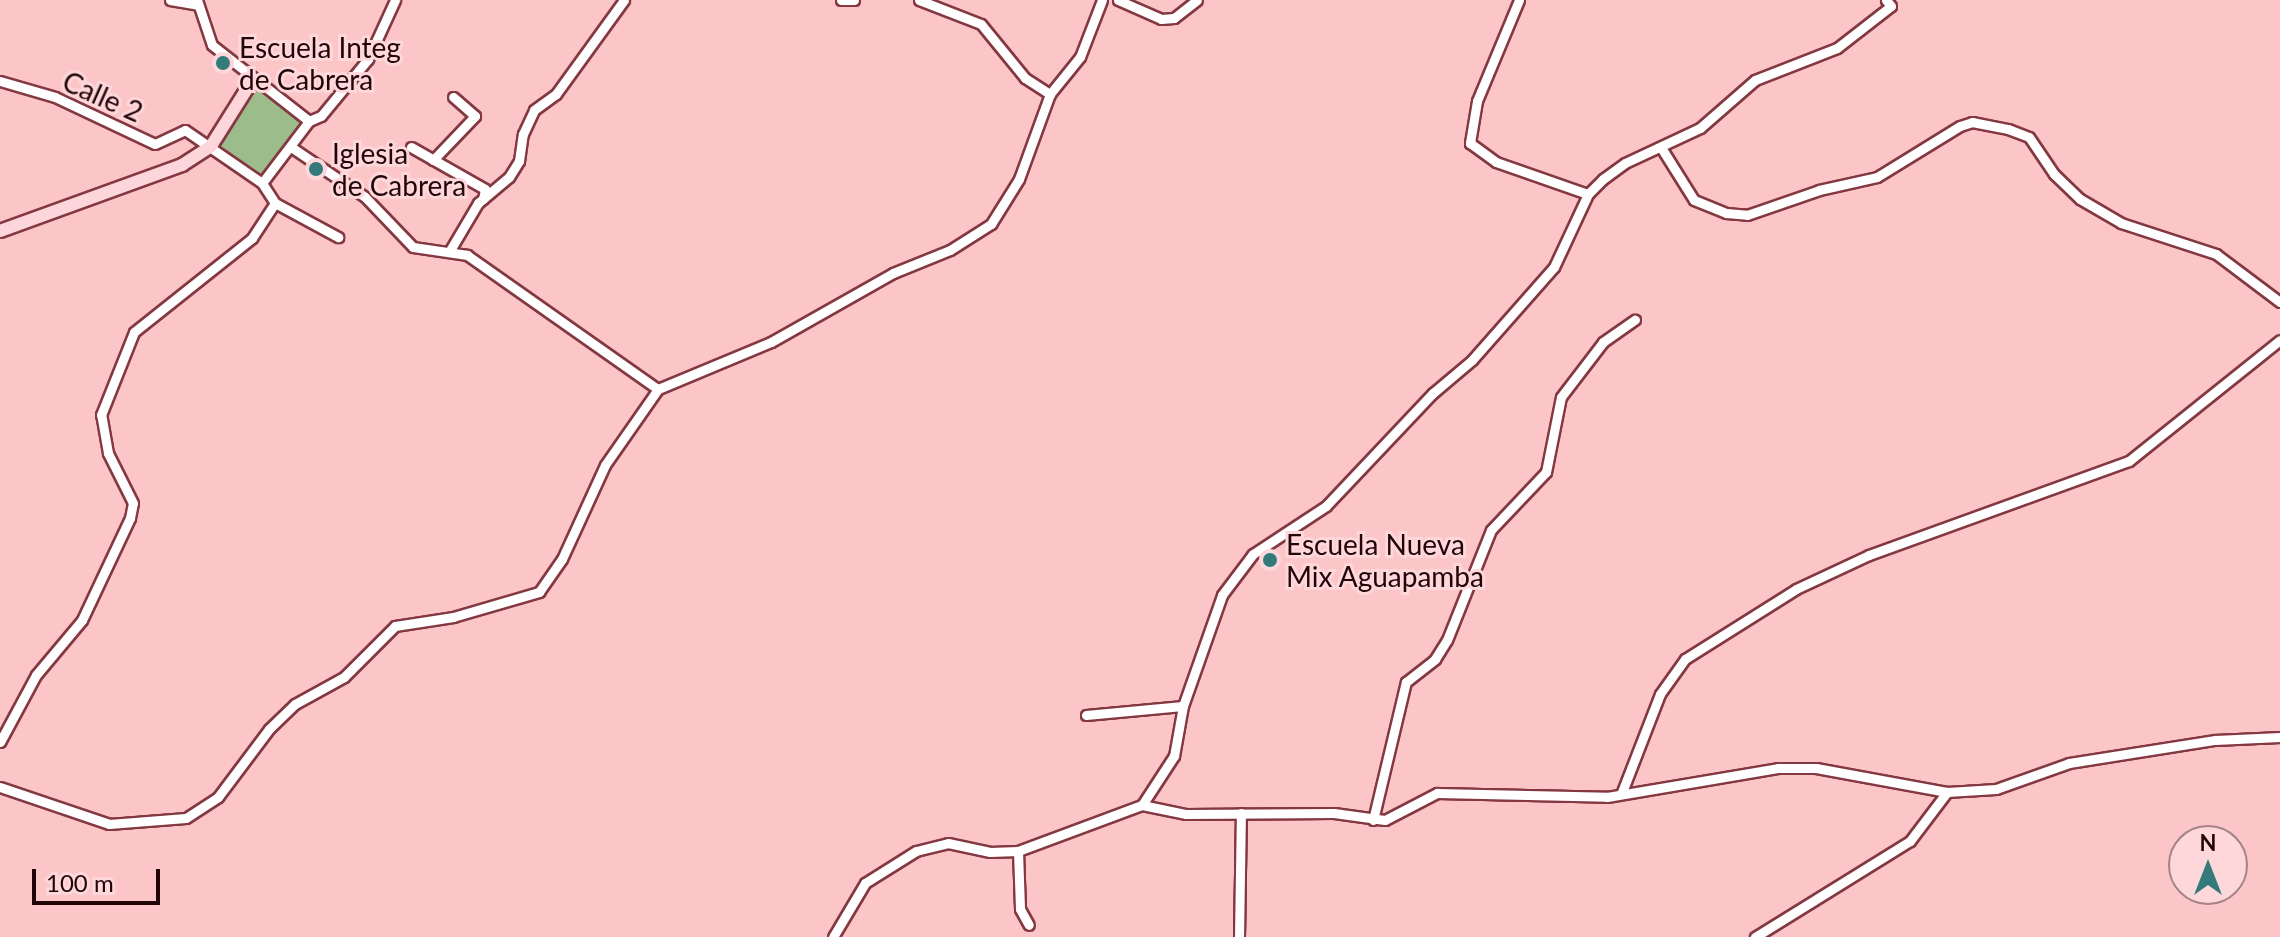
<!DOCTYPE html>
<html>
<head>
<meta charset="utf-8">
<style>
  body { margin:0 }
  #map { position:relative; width:2280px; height:937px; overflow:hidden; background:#fcc5c8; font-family:Lato,sans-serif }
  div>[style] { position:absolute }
  .green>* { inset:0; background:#9cbc8b; transform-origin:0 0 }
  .roads { filter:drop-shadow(2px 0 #843841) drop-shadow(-2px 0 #843841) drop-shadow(0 2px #843841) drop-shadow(0 -2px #843841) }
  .street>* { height:9px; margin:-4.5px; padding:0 4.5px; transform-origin:4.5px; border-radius:4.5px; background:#fff }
  .secondary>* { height:12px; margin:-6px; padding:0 6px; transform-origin:6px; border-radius:6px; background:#fcd6db }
  .dots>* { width:22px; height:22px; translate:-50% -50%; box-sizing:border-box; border:4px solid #fdd7d9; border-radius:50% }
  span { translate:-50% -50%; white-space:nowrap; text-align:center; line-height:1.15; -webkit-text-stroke:6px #fdd7d9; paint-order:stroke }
  .poi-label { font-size:28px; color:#220509 }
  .left { translate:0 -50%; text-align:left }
  .street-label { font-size:28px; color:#220509 }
  .north { position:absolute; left:2168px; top:825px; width:80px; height:80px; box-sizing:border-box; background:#fdd7d9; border:2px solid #a58386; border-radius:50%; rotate:0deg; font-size:22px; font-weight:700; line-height:32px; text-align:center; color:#220509 }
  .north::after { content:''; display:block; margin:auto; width:28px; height:36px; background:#327b7a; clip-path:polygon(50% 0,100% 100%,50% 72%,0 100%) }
  .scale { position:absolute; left:32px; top:869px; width:128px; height:36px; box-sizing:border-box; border:4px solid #220509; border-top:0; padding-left:10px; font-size:24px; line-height:28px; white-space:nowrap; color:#220509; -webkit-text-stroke:6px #fdd7d9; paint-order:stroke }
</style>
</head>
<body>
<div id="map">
  <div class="green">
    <i style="left:257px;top:90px;width:57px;height:67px;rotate:34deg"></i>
  </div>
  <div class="roads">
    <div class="street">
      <i style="left:170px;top:0;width:27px;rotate:10deg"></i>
      <i style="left:197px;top:0;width:47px;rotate:71.6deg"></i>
      <i style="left:212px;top:45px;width:123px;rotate:38.1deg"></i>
      <i style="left:841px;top:0;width:13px"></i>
      <i style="left:919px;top:0;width:66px;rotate:21.2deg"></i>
      <i style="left:981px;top:24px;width:70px;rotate:50.8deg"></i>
      <i style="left:1025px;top:78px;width:30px;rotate:33deg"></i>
      <i style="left:1118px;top:0;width:47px;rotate:23.8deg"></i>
      <i style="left:1161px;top:19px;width:13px;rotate:-4deg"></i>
      <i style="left:1174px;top:18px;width:29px;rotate:-38deg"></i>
      <i style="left:1519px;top:0;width:109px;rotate:112.6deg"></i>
      <i style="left:1477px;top:101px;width:43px;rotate:99.5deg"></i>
      <i style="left:1470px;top:143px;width:32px;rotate:36deg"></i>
      <i style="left:1496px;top:162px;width:97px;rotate:19.2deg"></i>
      <i style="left:0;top:81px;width:57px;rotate:16.2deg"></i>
      <i style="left:55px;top:97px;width:110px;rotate:25.2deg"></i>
      <i style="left:155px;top:144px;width:33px;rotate:-25deg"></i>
      <i style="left:185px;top:130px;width:93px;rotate:34.5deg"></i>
      <i style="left:262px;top:183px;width:24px;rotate:57deg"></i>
      <i style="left:275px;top:203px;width:72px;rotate:28.4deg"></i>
      <i style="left:291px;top:147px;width:89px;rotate:34deg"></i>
      <i style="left:365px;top:197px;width:69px;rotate:46.2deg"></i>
      <i style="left:413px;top:247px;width:55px;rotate:8.4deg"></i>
      <i style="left:467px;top:255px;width:233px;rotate:35.1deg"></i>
      <i style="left:411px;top:147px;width:85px;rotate:29.6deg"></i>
      <i style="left:485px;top:189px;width:10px;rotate:101deg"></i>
      <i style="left:1662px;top:149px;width:60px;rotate:57.9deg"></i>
      <i style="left:1694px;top:200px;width:35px;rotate:22deg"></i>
      <i style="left:1726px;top:213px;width:21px;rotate:5deg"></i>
      <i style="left:1747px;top:215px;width:76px;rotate:-19.1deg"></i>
      <i style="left:1819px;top:190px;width:59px;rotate:-12.6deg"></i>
      <i style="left:1877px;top:177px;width:97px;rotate:-31.6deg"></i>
      <i style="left:1960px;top:126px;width:13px;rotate:-18deg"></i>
      <i style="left:1972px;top:122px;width:37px;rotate:11deg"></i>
      <i style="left:2008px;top:129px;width:22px;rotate:21deg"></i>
      <i style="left:2029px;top:137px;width:45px;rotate:56deg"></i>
      <i style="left:2054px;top:174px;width:36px;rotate:44deg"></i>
      <i style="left:2080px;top:199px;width:48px;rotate:30.3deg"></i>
      <i style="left:2121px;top:223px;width:100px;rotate:18.1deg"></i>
      <i style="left:2216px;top:254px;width:80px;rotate:36.9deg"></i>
      <i style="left:433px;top:160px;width:61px;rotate:-46.3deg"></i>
      <i style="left:475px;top:116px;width:29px;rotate:-139deg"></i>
      <i style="left:262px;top:183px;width:78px;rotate:-52.8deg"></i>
      <i style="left:309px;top:121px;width:13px;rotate:-23deg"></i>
      <i style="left:321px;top:116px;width:74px;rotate:-50.5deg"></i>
      <i style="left:368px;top:59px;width:65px;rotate:-65.4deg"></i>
      <i style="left:449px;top:252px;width:57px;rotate:-59.4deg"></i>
      <i style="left:478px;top:203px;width:40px;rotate:-40deg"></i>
      <i style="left:509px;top:177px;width:19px;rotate:-58deg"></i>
      <i style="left:519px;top:161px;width:27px;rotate:-82deg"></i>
      <i style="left:523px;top:134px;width:26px;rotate:-65deg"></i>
      <i style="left:534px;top:110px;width:27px;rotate:-36deg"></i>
      <i style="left:556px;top:94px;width:116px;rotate:-54.1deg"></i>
      <i style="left:1086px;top:715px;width:97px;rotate:-5.3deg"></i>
      <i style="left:0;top:742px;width:76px;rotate:-61.8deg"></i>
      <i style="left:36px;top:675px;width:72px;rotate:-50.1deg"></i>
      <i style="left:82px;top:620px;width:113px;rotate:-64.8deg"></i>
      <i style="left:130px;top:518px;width:15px;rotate:-79deg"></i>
      <i style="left:133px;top:503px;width:56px;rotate:-116.6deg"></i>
      <i style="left:108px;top:453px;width:39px;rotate:-100deg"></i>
      <i style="left:101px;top:415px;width:89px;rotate:-68.3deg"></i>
      <i style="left:134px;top:332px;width:151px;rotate:-38.5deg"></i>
      <i style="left:252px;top:238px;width:42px;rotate:-56.7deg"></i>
      <i style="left:0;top:787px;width:115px;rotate:18.7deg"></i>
      <i style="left:109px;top:824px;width:77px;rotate:-4.5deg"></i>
      <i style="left:186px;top:818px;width:38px;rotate:-33deg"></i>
      <i style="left:218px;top:797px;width:85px;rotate:-53.1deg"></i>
      <i style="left:269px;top:729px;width:36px;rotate:-44deg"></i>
      <i style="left:295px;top:704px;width:56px;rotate:-28.9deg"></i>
      <i style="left:344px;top:677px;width:72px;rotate:-45deg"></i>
      <i style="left:395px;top:626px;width:59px;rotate:-8.8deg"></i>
      <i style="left:453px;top:617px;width:90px;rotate:-16.2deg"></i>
      <i style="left:539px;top:592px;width:40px;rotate:-55.1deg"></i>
      <i style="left:562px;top:559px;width:103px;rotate:-65.4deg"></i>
      <i style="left:605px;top:465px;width:93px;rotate:-55.1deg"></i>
      <i style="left:658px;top:389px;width:122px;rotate:-22.6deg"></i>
      <i style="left:771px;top:342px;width:140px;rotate:-29.5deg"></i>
      <i style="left:893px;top:273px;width:61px;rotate:-22deg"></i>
      <i style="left:950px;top:250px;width:49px;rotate:-32.4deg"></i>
      <i style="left:991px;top:224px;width:53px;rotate:-58.1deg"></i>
      <i style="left:1019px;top:179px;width:90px;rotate:-70deg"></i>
      <i style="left:1050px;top:94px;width:48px;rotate:-51deg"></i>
      <i style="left:1080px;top:57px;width:61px;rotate:-68.9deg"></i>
      <i style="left:1622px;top:792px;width:105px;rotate:-68.8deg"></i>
      <i style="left:1660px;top:694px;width:43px;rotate:-54.5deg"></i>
      <i style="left:1685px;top:659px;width:131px;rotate:-32.2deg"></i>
      <i style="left:1796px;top:589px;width:81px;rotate:-25deg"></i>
      <i style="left:1869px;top:555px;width:276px;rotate:-19.9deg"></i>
      <i style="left:2129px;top:461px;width:193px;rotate:-38.7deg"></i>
      <i style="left:1142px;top:805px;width:45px;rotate:11.6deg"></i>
      <i style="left:1186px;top:814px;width:148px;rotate:-0.4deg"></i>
      <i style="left:1334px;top:813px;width:51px;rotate:7.8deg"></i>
      <i style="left:1385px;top:820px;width:59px;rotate:-27.4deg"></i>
      <i style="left:1437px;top:793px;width:170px;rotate:1.3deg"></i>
      <i style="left:1607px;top:797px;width:173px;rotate:-9.6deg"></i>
      <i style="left:1778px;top:768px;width:38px"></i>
      <i style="left:1816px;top:768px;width:133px;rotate:10.4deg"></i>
      <i style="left:1947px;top:792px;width:49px;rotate:-3.5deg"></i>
      <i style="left:1996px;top:789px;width:77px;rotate:-19.6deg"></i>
      <i style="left:2069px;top:763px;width:148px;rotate:-9deg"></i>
      <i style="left:2215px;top:740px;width:65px;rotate:-2.6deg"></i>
      <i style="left:1373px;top:820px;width:142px;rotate:-76.6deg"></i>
      <i style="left:1406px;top:682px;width:37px;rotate:-38deg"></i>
      <i style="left:1435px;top:659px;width:22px;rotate:-58deg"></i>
      <i style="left:1447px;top:640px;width:118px;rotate:-68.2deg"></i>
      <i style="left:1491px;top:530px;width:80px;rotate:-46.5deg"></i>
      <i style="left:1546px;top:472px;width:76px;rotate:-78.7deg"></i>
      <i style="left:1561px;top:397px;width:69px;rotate:-52.6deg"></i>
      <i style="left:1603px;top:342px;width:39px;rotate:-35deg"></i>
      <i style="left:1018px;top:851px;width:58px;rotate:88deg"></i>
      <i style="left:1020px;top:909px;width:18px;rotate:61deg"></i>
      <i style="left:833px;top:937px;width:63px;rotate:-59.3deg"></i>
      <i style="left:865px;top:883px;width:60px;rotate:-32.1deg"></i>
      <i style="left:916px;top:851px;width:33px;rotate:-14deg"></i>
      <i style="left:948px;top:843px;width:43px;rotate:12.1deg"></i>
      <i style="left:990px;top:852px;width:28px;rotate:-2deg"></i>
      <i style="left:1018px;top:851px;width:132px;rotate:-20.4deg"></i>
      <i style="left:1142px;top:805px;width:59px;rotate:-56.9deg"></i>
      <i style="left:1174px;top:756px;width:51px;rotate:-79.8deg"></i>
      <i style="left:1183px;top:706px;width:118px;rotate:-70.6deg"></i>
      <i style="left:1222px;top:595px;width:51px;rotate:-52.9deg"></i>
      <i style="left:1253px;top:554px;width:87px;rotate:-33.3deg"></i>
      <i style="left:1326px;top:506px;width:156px;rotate:-46.6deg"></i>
      <i style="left:1433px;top:393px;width:51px;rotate:-40.2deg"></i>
      <i style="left:1472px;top:360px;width:124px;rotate:-48.6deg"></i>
      <i style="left:1554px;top:267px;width:81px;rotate:-65deg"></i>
      <i style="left:1588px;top:194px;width:21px;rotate:-45deg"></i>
      <i style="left:1603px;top:179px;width:27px;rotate:-36deg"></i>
      <i style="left:1625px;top:163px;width:83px;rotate:-25deg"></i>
      <i style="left:1700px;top:128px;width:73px;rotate:-41.1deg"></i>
      <i style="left:1755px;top:80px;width:88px;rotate:-21.3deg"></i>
      <i style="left:1837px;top:48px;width:68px;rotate:-37.9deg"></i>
      <i style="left:1891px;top:6px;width:8px;rotate:-130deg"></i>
      <i style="left:1239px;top:937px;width:124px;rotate:-89.1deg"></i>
      <i style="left:1755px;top:937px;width:182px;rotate:-31.8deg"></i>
      <i style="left:1910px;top:841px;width:61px;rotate:-52.9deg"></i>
    </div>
    <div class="secondary">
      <i style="left:0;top:231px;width:194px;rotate:-19.9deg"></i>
      <i style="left:182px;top:165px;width:35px;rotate:-33deg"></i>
      <i style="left:211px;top:146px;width:77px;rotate:-57.8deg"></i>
    </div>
  </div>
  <div class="dots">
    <i style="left:223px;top:63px;background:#327b7a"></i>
    <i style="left:316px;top:169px;background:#327b7a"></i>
    <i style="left:1270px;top:560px;background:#327b7a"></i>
  </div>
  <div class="poi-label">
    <span class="left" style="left:239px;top:63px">Escuela Integ<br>de Cabrera</span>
    <span class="left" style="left:332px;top:169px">Iglesia<br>de Cabrera</span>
    <span class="left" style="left:1286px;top:560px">Escuela Nueva<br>Mix Aguapamba</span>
  </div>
  <div class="street-label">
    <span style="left:103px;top:96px;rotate:24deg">Calle 2</span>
  </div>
  <div class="north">N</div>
  <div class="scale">100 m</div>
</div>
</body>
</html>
